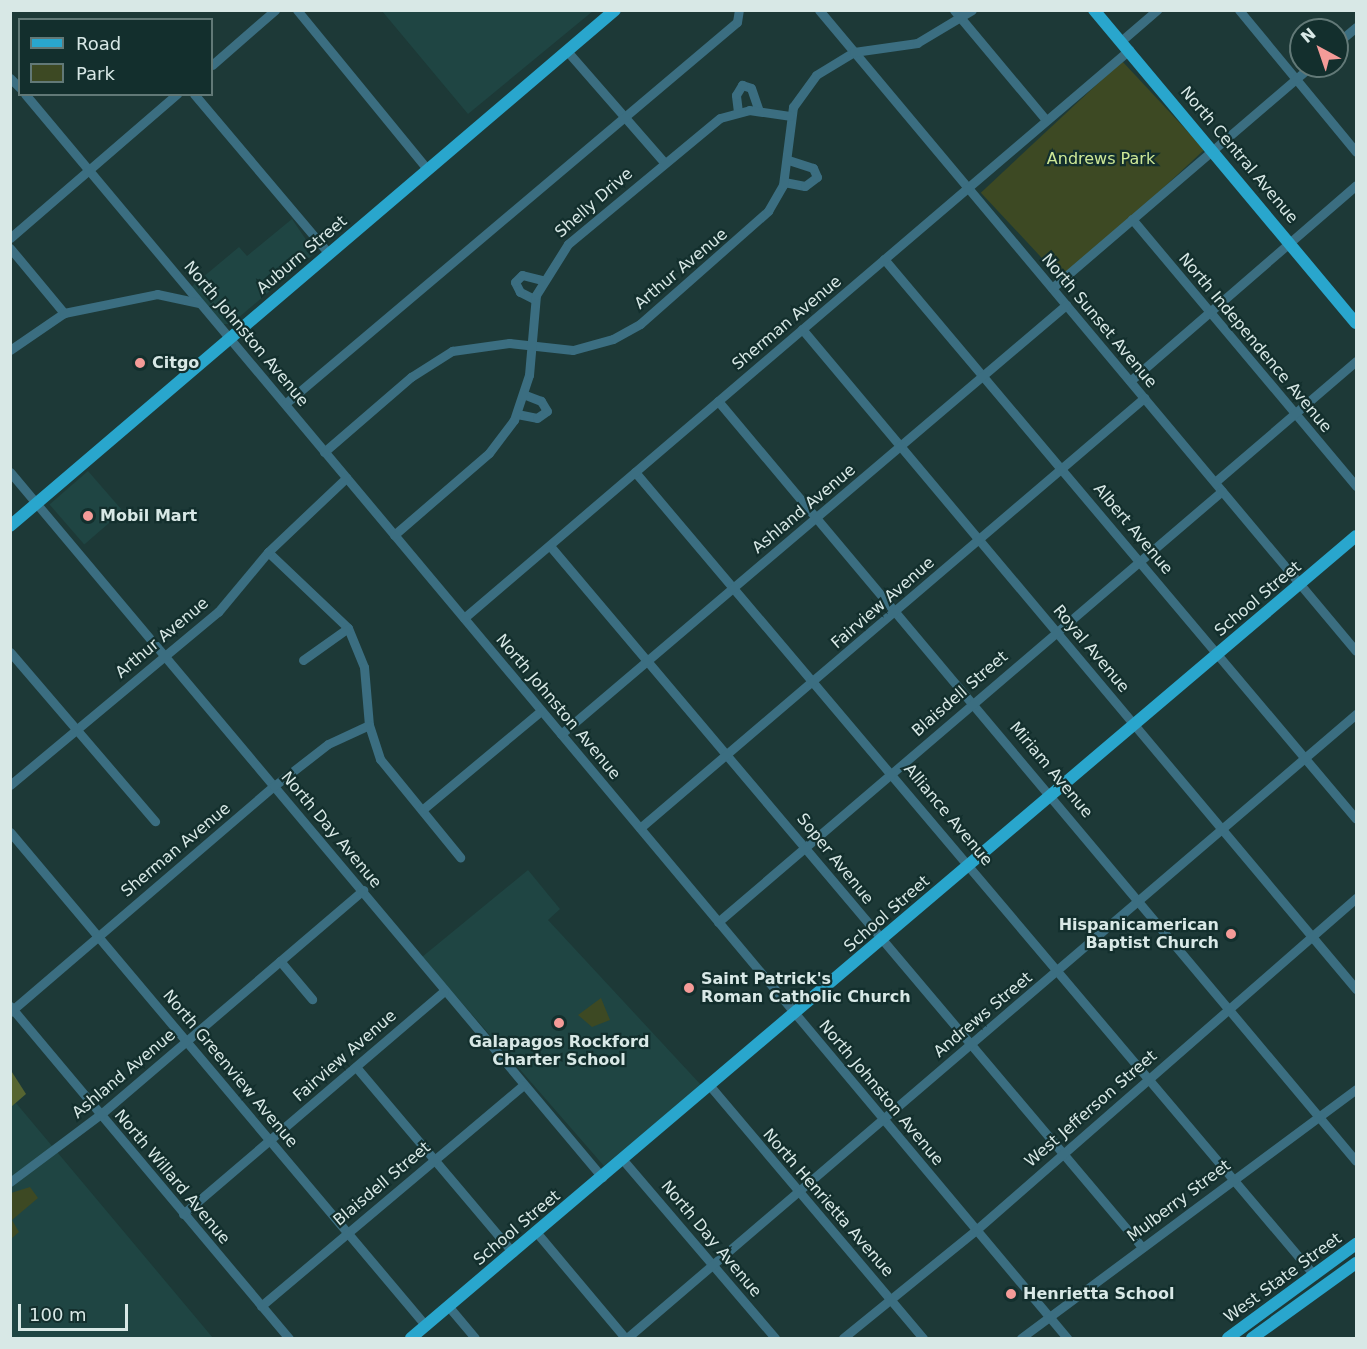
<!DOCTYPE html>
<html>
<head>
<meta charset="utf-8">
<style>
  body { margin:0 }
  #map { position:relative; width:1367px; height:1349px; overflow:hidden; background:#1d3937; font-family:"DejaVu Sans",sans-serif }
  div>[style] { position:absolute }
  .built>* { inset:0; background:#1f4543; transform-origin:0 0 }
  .green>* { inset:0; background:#3d4923; transform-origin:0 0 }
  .forest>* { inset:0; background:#566531 }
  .minor>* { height:9px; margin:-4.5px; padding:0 4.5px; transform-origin:4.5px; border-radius:4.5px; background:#3b6e81 }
  .major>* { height:12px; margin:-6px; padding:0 6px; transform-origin:6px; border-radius:6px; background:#29a6cd }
  .dots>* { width:16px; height:16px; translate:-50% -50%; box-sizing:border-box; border:3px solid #132f2d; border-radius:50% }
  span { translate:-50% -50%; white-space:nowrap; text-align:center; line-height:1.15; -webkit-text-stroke:4.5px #132f2d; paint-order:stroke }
  .street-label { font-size:16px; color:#d8e8e6 }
  .park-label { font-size:16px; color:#cee897 }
  .poi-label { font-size:16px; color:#d8e8e6; font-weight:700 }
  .left { translate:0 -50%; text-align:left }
  .right { translate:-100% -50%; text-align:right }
  .frame { position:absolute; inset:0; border:12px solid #d8e8e6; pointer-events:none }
  .legend { position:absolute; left:18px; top:18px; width:195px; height:78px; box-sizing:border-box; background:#132f2d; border:2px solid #627977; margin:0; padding:8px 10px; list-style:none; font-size:18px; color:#d8e8e6 }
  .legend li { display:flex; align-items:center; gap:12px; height:30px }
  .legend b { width:30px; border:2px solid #627977 }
  .north { position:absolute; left:1289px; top:18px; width:60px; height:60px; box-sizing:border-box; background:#132f2d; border:2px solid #627977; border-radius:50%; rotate:320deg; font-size:16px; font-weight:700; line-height:24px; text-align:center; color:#d8e8e6 }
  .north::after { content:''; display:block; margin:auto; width:21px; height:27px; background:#f59b98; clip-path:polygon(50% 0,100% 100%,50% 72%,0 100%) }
  .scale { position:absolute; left:18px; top:1304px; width:110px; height:27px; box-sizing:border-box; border:3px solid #d8e8e6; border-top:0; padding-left:8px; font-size:18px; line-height:21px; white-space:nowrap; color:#d8e8e6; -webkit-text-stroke:4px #132f2d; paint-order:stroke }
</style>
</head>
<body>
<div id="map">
  <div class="built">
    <i style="clip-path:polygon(382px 11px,593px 11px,468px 114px)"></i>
    <i style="clip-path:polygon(292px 219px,315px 253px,231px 324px,223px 324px,190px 288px,239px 247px,247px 256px)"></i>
    <i style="left:88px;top:471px;width:53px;height:51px;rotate:49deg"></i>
    <i style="clip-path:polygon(528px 870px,560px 909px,548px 920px,701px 1085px,604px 1166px,422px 957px)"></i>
    <i style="clip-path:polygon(16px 1103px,213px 1338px,11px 1338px,10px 1107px)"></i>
  </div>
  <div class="green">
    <i style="left:1122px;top:61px;width:121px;height:193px;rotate:47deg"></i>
    <i style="clip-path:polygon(601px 998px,610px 1020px,592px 1027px,578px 1015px)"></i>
    <i style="clip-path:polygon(30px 1187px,38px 1198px,12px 1220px,19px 1232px,11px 1239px,11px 1193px)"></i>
  </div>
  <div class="forest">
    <i style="clip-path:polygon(10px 1069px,26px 1094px,11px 1107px,10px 1107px)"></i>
  </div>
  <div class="minor">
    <i style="left:297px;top:10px;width:205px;rotate:50.7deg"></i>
    <i style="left:819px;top:10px;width:836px;rotate:50.05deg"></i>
    <i style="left:954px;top:10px;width:143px;rotate:50.1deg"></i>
    <i style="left:1239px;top:10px;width:184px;rotate:50.5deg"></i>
    <i style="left:1121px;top:41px;width:48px;rotate:-40.7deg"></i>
    <i style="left:1337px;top:43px;width:25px;rotate:-40deg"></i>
    <i style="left:567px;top:51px;width:147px;rotate:48.9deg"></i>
    <i style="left:212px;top:65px;width:84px;rotate:-41.1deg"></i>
    <i style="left:10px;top:78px;width:14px;rotate:45deg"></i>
    <i style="left:25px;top:94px;width:1623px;rotate:50.05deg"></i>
    <i style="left:194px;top:94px;width:209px;rotate:49.8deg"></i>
    <i style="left:738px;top:112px;width:17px;rotate:-97deg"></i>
    <i style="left:736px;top:95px;width:12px;rotate:-59deg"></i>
    <i style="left:742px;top:85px;width:9px;rotate:18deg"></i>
    <i style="left:751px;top:88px;width:24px;rotate:71deg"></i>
    <i style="left:784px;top:182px;width:21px;rotate:11deg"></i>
    <i style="left:805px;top:186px;width:15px;rotate:-37deg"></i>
    <i style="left:817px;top:177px;width:10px;rotate:-114deg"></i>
    <i style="left:813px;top:168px;width:26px;rotate:-162deg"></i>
    <i style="left:1132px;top:219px;width:349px;rotate:50deg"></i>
    <i style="left:10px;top:238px;width:221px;rotate:-40.8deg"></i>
    <i style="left:10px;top:248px;width:85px;rotate:50.3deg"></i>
    <i style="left:884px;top:259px;width:732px;rotate:49.87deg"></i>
    <i style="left:1052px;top:288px;width:341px;rotate:-40.6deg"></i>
    <i style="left:534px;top:299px;width:16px;rotate:-153deg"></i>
    <i style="left:520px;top:292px;width:11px;rotate:-117deg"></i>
    <i style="left:515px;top:282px;width:10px;rotate:-45deg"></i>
    <i style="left:522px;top:275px;width:21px;rotate:14deg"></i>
    <i style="left:802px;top:329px;width:862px;rotate:49.99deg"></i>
    <i style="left:10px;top:350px;width:65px;rotate:-34.4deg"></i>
    <i style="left:64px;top:313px;width:95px;rotate:-11.5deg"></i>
    <i style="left:157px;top:294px;width:43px;rotate:12.1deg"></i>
    <i style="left:1130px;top:381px;width:299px;rotate:-40.9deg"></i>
    <i style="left:718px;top:401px;width:992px;rotate:49.99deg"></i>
    <i style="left:286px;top:403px;width:590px;rotate:-40.19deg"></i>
    <i style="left:737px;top:22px;width:12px;rotate:-81deg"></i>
    <i style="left:517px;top:414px;width:20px;rotate:11deg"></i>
    <i style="left:537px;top:418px;width:12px;rotate:-35deg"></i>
    <i style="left:547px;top:411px;width:12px;rotate:-121deg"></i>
    <i style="left:541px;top:401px;width:17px;rotate:-159deg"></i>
    <i style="left:324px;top:452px;width:115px;rotate:-40.8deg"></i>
    <i style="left:411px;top:377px;width:49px;rotate:-32.4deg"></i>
    <i style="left:452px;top:351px;width:58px;rotate:-8deg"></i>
    <i style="left:509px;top:343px;width:64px;rotate:6.2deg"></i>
    <i style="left:573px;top:350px;width:41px;rotate:-15.4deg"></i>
    <i style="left:613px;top:339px;width:31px;rotate:-29deg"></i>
    <i style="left:640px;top:324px;width:171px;rotate:-41.4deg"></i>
    <i style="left:768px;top:211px;width:30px;rotate:-60deg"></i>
    <i style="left:783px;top:185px;width:79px;rotate:-82.7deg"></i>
    <i style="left:793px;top:107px;width:39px;rotate:-54deg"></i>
    <i style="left:816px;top:75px;width:44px;rotate:-31.2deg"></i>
    <i style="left:854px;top:52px;width:64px;rotate:-8.1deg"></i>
    <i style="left:917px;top:43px;width:64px;rotate:-31deg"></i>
    <i style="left:10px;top:472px;width:921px;rotate:49.98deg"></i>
    <i style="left:635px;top:472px;width:1052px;rotate:49.78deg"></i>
    <i style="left:1215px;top:482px;width:186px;rotate:-40.6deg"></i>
    <i style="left:394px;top:535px;width:125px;rotate:-40.8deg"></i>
    <i style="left:489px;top:453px;width:41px;rotate:-52.9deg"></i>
    <i style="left:514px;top:420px;width:47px;rotate:-71.6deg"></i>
    <i style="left:529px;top:375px;width:80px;rotate:-85deg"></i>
    <i style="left:536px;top:295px;width:60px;rotate:-57.9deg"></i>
    <i style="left:568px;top:244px;width:197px;rotate:-39.7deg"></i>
    <i style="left:720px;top:118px;width:30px;rotate:-15deg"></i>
    <i style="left:749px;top:110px;width:41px;rotate:8.3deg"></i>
    <i style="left:550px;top:546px;width:918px;rotate:49.82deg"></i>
    <i style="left:268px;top:552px;width:110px;rotate:43.5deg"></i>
    <i style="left:348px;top:628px;width:42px;rotate:67.7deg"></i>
    <i style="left:364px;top:667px;width:58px;rotate:85.1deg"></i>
    <i style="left:369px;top:725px;width:36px;rotate:72deg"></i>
    <i style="left:380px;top:759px;width:127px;rotate:50.8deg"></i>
    <i style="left:464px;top:618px;width:875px;rotate:-40.5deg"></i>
    <i style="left:10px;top:652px;width:223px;rotate:49.4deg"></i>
    <i style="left:303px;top:660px;width:55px;rotate:-35.4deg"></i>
    <i style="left:561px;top:734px;width:663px;rotate:-40.35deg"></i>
    <i style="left:10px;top:785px;width:271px;rotate:-39.8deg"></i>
    <i style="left:218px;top:612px;width:78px;rotate:-50.2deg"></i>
    <i style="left:268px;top:552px;width:108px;rotate:-43.5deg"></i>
    <i style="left:422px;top:810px;width:155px;rotate:-39.8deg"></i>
    <i style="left:640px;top:828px;width:663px;rotate:-40.47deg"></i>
    <i style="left:10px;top:832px;width:646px;rotate:49.9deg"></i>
    <i style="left:718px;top:922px;width:663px;rotate:-40.54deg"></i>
    <i style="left:280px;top:961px;width:50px;rotate:49.9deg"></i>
    <i style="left:10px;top:1006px;width:434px;rotate:50deg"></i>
    <i style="left:10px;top:1012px;width:348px;rotate:-40.6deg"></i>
    <i style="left:274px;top:786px;width:68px;rotate:-37.9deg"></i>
    <i style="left:328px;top:744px;width:45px;rotate:-24.9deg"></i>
    <i style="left:356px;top:1067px;width:243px;rotate:49.8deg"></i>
    <i style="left:710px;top:1086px;width:330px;rotate:49.8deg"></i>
    <i style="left:623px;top:1160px;width:234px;rotate:49.5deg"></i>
    <i style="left:10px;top:1182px;width:114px;rotate:-36.8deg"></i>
    <i style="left:101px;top:1114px;width:345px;rotate:-40.5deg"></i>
    <i style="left:183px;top:1214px;width:343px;rotate:-40.5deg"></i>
    <i style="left:537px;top:1233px;width:137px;rotate:50deg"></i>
    <i style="left:261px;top:1306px;width:343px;rotate:-40.1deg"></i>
    <i style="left:449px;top:1307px;width:40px;rotate:50deg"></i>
    <i style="left:627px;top:1338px;width:960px;rotate:-40.56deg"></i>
    <i style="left:843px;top:1338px;width:171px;rotate:-39.1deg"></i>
    <i style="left:976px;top:1230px;width:505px;rotate:-41.14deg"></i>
    <i style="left:1021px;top:1338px;width:417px;rotate:-36.6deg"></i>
  </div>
  <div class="major">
    <i style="left:1094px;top:10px;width:408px;rotate:50.1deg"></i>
    <i style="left:10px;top:526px;width:795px;rotate:-40.46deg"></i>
    <i style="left:411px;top:1338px;width:1239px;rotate:-40.32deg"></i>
    <i style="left:1228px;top:1338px;width:159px;rotate:-36.3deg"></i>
    <i style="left:1252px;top:1338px;width:128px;rotate:-35.8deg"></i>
  </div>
  <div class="dots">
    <i style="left:140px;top:363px;background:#f59b98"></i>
    <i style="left:88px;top:516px;background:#f59b98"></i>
    <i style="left:1231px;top:934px;background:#f59b98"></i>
    <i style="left:689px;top:988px;background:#f59b98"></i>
    <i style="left:559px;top:1023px;background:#f59b98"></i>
    <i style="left:1011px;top:1294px;background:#f59b98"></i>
  </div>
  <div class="street-label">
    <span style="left:1239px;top:155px;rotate:50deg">North Central Avenue</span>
    <span style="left:594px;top:203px;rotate:-41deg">Shelly Drive</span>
    <span style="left:302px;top:255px;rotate:-40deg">Auburn Street</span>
    <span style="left:681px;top:269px;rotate:-40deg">Arthur Avenue</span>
    <span style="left:1099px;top:321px;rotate:50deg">North Sunset Avenue</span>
    <span style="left:787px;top:323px;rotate:-40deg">Sherman Avenue</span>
    <span style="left:246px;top:334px;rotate:50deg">North Johnston Avenue</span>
    <span style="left:1255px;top:343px;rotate:50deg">North Independence Avenue</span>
    <span style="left:804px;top:509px;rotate:-40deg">Ashland Avenue</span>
    <span style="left:1133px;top:529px;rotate:50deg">Albert Avenue</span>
    <span style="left:1258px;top:599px;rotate:-40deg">School Street</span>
    <span style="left:883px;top:603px;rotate:-41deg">Fairview Avenue</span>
    <span style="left:162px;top:638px;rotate:-40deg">Arthur Avenue</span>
    <span style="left:1091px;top:649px;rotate:50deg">Royal Avenue</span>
    <span style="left:960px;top:694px;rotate:-41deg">Blaisdell Street</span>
    <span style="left:558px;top:707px;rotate:50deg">North Johnston Avenue</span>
    <span style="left:1051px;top:770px;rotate:50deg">Miriam Avenue</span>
    <span style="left:948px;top:815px;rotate:50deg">Alliance Avenue</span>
    <span style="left:331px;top:830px;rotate:50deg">North Day Avenue</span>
    <span style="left:176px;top:850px;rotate:-40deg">Sherman Avenue</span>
    <span style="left:835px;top:859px;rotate:51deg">Soper Avenue</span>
    <span style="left:887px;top:914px;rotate:-41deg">School Street</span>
    <span style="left:983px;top:1015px;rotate:-40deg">Andrews Street</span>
    <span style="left:345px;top:1056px;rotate:-41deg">Fairview Avenue</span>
    <span style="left:230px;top:1069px;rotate:50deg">North Greenview Avenue</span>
    <span style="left:124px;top:1074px;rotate:-40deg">Ashland Avenue</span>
    <span style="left:881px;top:1093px;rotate:50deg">North Johnston Avenue</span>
    <span style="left:1091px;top:1109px;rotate:-41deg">West Jefferson Street</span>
    <span style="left:172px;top:1177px;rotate:50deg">North Willard Avenue</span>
    <span style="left:382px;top:1184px;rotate:-40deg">Blaisdell Street</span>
    <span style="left:1179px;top:1201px;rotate:-37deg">Mulberry Street</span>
    <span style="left:828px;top:1203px;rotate:49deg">North Henrietta Avenue</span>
    <span style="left:517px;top:1228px;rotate:-40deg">School Street</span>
    <span style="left:711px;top:1239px;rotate:50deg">North Day Avenue</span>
    <span style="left:1283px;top:1278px;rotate:-36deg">West State Street</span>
  </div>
  <div class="park-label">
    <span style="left:1101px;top:159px">Andrews Park</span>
  </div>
  <div class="poi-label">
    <span class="left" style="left:152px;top:363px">Citgo</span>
    <span class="left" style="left:100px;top:516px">Mobil Mart</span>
    <span class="right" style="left:1219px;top:934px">Hispanicamerican<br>Baptist Church</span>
    <span class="left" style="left:701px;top:988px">Saint Patrick's<br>Roman Catholic Church</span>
    <span style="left:559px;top:1051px">Galapagos Rockford<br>Charter School</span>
    <span class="left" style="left:1023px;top:1294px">Henrietta School</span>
  </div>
  <div class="frame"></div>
  <ul class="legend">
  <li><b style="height:8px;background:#29a6cd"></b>Road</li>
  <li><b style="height:16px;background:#3d4923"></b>Park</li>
  </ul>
  <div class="north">N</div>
  <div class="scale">100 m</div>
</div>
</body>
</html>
